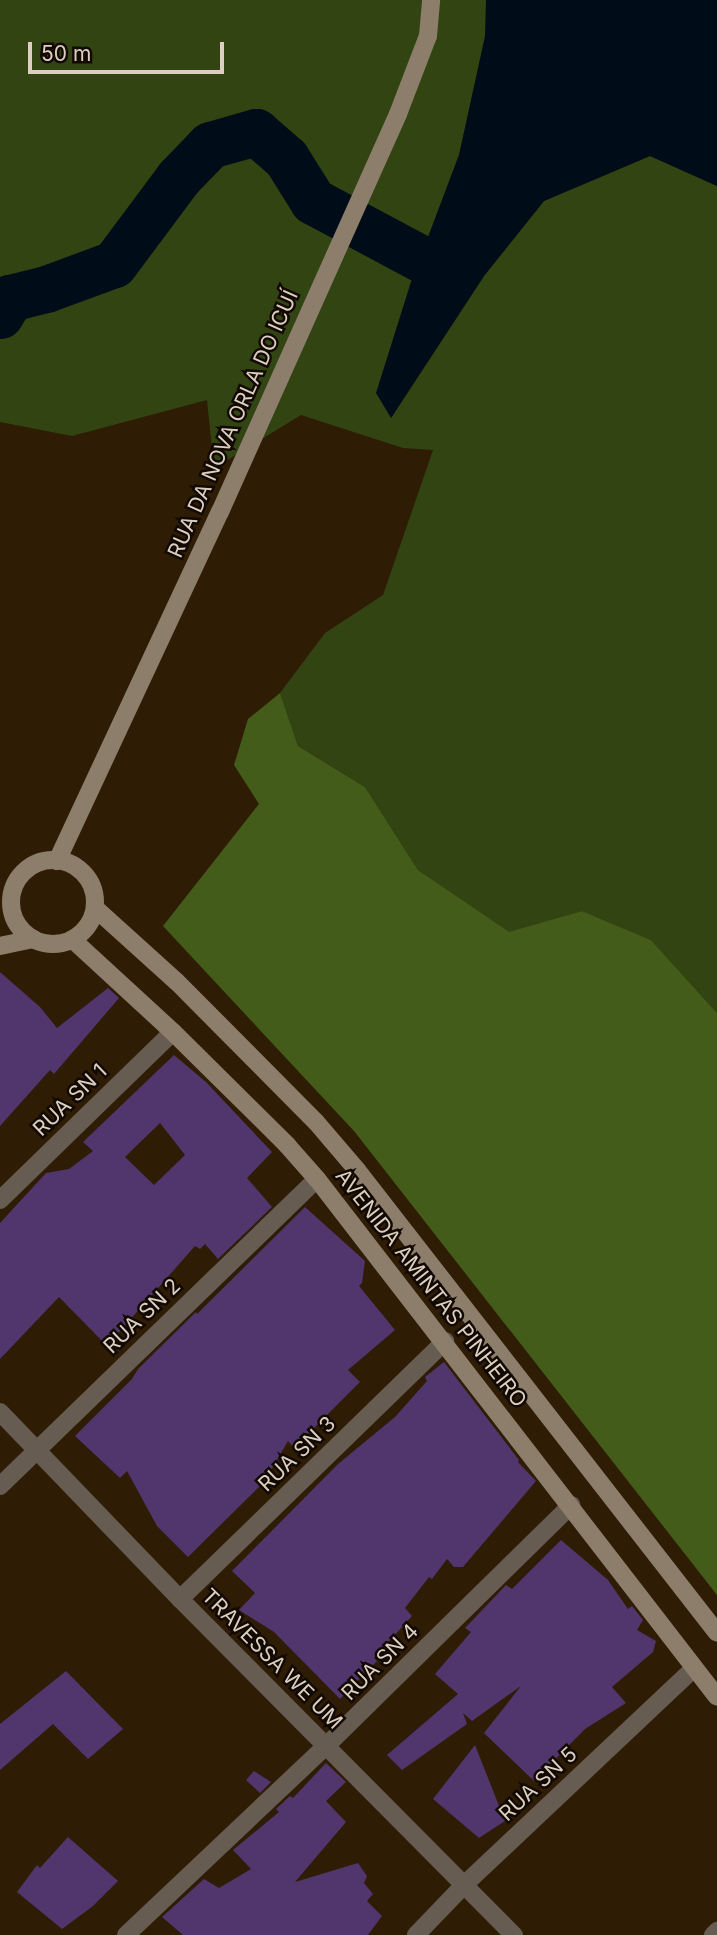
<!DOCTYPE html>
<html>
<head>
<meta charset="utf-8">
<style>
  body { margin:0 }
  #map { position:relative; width:717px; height:1935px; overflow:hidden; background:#2f1c05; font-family:Inter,sans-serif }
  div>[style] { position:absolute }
  .green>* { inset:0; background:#314412 }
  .forest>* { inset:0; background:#435c19 }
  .water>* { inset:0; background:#000d19 }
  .river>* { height:47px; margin:-23.5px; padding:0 23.5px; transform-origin:23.5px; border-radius:23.5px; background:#000d19 }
  .building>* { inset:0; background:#51356d }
  .street>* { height:18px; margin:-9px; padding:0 9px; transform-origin:9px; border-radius:9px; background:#665c51 }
  .secondary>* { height:18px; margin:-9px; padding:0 9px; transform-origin:9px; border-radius:9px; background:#8d7e6c }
  .secondary>.ring { margin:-9px; padding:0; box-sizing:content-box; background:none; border:18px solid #8d7e6c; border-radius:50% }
  span { translate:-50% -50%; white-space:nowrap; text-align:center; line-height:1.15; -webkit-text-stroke:5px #110902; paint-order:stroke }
  .street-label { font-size:21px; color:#dccfc1 }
  .scale { position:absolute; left:28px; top:42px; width:196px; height:32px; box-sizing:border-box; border:4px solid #dccfc1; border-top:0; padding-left:9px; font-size:21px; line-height:24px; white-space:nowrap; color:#dccfc1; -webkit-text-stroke:5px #110902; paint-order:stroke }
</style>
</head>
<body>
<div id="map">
  <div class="green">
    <i style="clip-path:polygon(0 0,486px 0,486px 36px,459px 155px,410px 285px,391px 418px,484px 276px,544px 201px,650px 156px,717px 186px,717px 1013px,651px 940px,582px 911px,509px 933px,418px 870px,365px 787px,298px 746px,280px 693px,325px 633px,383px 595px,433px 450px,403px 448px,301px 415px,214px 468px,207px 400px,72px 436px,0 422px)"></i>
  </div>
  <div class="forest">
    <i style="clip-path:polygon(280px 693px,298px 746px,365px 787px,418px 870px,509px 932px,582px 911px,651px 940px,717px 1013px,717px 1595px,354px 1131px,163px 926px,259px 804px,234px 765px,248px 719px)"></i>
  </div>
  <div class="water">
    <i style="clip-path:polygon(486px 0,717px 0,717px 186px,650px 156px,544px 201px,484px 276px,391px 418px,376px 393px,410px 285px,459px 155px,485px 36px)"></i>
  </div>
  <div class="river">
    <i style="left:0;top:315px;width:20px;rotate:-60deg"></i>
    <i style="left:10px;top:298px;width:37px;rotate:-14deg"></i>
    <i style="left:46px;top:289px;width:72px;rotate:-20.2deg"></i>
    <i style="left:114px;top:264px;width:107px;rotate:-53.3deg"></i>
    <i style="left:178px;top:178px;width:46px;rotate:-45.9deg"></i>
    <i style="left:210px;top:145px;width:48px;rotate:-15.8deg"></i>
    <i style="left:256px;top:132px;width:40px;rotate:41deg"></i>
    <i style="left:286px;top:158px;width:51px;rotate:57.9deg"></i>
    <i style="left:313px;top:201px;width:132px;rotate:28.1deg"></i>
    <i style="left:429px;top:263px;width:32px;rotate:-16deg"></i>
    <i style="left:460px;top:254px;width:21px;rotate:-53deg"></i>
  </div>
  <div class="building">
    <i style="clip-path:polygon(0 972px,40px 1007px,57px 1028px,108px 988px,119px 998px,54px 1074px,50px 1070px,0 1126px)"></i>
    <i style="clip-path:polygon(evenodd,174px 1055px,206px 1082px,272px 1152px,247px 1178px,272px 1207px,218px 1259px,205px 1244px,200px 1249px,195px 1246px,107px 1346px,59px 1297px,0 1359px,0 1223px,46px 1173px,69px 1169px,93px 1151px,83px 1142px,174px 1055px,160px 1123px,185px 1155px,154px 1185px,125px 1157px,160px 1123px)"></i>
    <i style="clip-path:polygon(305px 1207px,365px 1261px,362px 1283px,359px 1286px,395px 1330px,348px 1370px,360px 1382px,294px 1448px,288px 1441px,264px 1482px,188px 1557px,157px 1526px,127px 1471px,120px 1478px,75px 1436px,132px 1379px,138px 1369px,196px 1312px,197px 1314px)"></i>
    <i style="clip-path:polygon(444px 1362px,519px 1460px,518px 1462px,536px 1481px,463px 1567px,454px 1567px,447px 1559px,432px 1579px,429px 1577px,405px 1608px,412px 1616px,374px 1658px,377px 1661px,340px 1699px,274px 1632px,239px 1610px,255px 1593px,232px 1571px,338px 1464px,395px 1417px,427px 1381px,425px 1377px)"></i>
    <i style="clip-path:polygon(561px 1540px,608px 1580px,628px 1609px,632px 1606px,643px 1620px,637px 1630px,656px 1641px,653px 1652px,612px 1687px,626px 1703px,585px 1729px,534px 1781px,484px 1733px,521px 1686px,472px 1721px,463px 1713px,467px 1724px,402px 1770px,387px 1755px,458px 1694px,435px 1674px,471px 1632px,465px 1628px,506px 1585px,512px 1589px)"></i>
    <i style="clip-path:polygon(66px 1671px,123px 1729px,88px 1759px,53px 1724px,0 1770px,0 1724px)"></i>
    <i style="clip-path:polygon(475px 1745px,505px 1821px,479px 1838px,433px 1799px)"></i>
    <i style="clip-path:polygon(326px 1763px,346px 1782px,326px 1801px,346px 1822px,295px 1882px,358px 1863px,367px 1876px,364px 1883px,373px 1894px,367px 1901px,382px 1916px,368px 1935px,183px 1935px,162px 1917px,204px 1879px,219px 1888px,251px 1869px,233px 1850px,279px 1812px,276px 1809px,290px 1796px,293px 1798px)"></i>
    <i style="clip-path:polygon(254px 1771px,271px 1782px,260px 1793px,246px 1780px)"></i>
    <i style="clip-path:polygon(68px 1837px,118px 1881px,93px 1906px,62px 1929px,17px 1892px,37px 1865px,40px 1868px)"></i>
  </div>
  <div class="street">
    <i style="left:0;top:1200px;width:241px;rotate:-44.2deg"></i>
    <i style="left:0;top:1412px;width:260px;rotate:46.1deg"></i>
    <i style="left:180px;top:1599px;width:474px;rotate:45.2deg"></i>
    <i style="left:0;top:1486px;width:441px;rotate:-44.1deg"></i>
    <i style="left:180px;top:1599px;width:370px;rotate:-44.2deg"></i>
    <i style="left:126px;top:1935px;width:275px;rotate:-43.4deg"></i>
    <i style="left:326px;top:1746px;width:344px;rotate:-44.5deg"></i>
    <i style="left:416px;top:1935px;width:69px;rotate:-46.2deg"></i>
    <i style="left:464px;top:1885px;width:316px;rotate:-43.3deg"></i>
    <i style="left:713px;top:1935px;width:6px;rotate:-45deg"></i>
  </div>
  <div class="secondary">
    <i class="ring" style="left:11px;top:860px;width:66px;height:66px"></i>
    <i style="left:57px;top:861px;width:385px;rotate:-65deg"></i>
    <i style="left:220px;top:512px;width:436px;rotate:-65.9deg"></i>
    <i style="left:398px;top:114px;width:84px;rotate:-69deg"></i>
    <i style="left:428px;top:36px;width:36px;rotate:-85deg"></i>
    <i style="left:95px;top:908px;width:110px;rotate:42.1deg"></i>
    <i style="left:177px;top:982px;width:197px;rotate:45.2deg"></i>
    <i style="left:316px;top:1122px;width:63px;rotate:49.5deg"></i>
    <i style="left:357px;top:1170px;width:586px;rotate:52.13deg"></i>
    <i style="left:73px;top:940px;width:136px;rotate:42.6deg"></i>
    <i style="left:173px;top:1032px;width:161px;rotate:44.7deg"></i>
    <i style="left:287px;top:1145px;width:45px;rotate:48.6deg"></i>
    <i style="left:317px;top:1179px;width:654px;rotate:52.32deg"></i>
    <i style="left:0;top:946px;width:34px;rotate:-12deg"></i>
  </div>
  <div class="street-label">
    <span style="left:233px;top:424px;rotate:-66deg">RUA DA NOVA ORLA DO ICUÍ</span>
    <span style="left:70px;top:1100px;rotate:-44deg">RUA SN 1</span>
    <span style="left:431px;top:1288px;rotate:52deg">AVENIDA AMINTAS PINHEIRO</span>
    <span style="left:142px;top:1316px;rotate:-44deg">RUA SN 2</span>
    <span style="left:297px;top:1454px;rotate:-44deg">RUA SN 3</span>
    <span style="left:272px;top:1659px;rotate:45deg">TRAVESSA WE UM</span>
    <span style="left:380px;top:1662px;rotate:-45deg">RUA SN 4</span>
    <span style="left:538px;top:1784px;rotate:-43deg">RUA SN 5</span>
  </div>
  <div class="scale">50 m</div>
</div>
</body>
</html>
